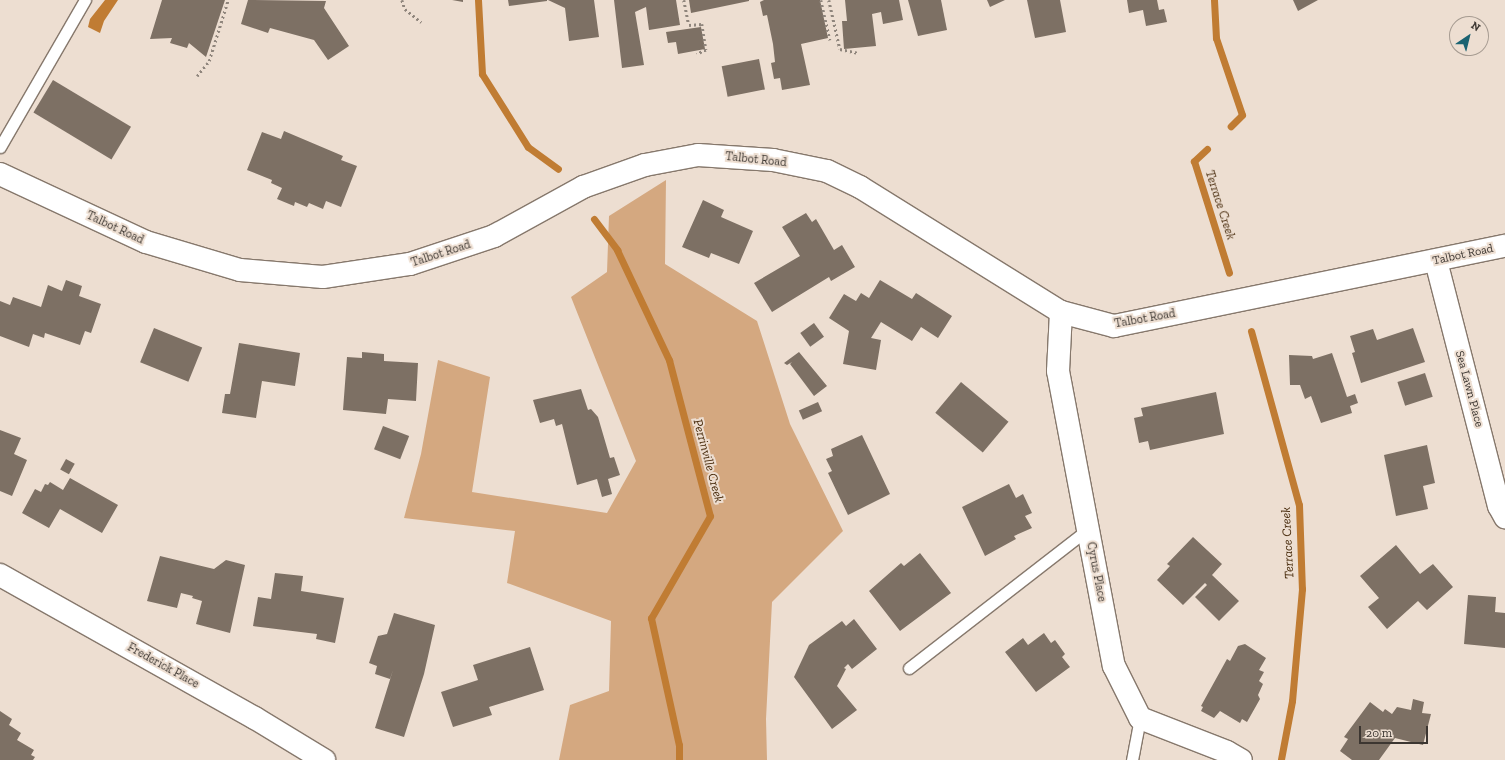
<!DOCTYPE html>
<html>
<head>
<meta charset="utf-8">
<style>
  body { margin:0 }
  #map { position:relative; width:1505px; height:760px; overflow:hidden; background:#edded1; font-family:"Zilla Slab",serif }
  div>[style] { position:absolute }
  .green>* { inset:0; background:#d4a880 }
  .water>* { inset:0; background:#c07c33 }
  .stream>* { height:7px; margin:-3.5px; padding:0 3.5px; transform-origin:3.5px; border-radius:3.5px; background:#c07c33 }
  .building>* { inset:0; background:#7d7064; transform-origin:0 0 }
  .path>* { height:2.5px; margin-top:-1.25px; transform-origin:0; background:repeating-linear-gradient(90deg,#8f857c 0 2px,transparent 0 5px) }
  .roads { filter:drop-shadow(1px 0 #86786c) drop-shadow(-1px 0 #86786c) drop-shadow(0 1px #86786c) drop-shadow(0 -1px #86786c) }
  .service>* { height:11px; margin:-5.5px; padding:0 5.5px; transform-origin:5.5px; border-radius:5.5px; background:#fff }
  .minor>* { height:22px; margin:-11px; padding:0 11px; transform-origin:11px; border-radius:11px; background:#fff }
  span { translate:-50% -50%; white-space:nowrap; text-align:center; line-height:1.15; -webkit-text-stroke:4px #edded1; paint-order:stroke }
  .street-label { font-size:12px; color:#3c3631 }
  .water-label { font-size:13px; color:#472a0b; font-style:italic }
  .north { position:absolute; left:1449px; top:16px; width:40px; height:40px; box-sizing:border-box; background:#edded1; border:1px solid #a69b91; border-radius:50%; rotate:35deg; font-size:11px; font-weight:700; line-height:16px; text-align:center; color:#3c3631 }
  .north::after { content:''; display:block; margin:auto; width:14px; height:18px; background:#1b6372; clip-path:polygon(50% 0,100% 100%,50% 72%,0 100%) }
  .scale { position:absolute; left:1359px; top:726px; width:69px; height:18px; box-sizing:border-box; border:2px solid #3c3631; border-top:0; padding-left:5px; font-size:12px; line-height:14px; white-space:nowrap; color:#3c3631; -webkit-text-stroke:3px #edded1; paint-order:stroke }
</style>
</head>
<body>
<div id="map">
  <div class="green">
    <i style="clip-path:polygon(666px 180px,665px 264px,757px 321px,790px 424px,843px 531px,772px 602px,766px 719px,767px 760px,559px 760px,570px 705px,609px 691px,611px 621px,507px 583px,515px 531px,404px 518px,421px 454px,438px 360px,490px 377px,472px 492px,607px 513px,636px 461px,571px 297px,607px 272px,609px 216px)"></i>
  </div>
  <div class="water">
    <i style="clip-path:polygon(105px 0,118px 0,104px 21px,100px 33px,88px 27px,90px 19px)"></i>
  </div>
  <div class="stream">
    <i style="left:478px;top:0;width:74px;rotate:86.9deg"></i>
    <i style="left:482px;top:74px;width:86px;rotate:57.8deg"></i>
    <i style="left:528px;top:147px;width:37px;rotate:36deg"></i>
    <i style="left:1214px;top:0;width:38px;rotate:87deg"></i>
    <i style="left:1216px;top:38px;width:81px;rotate:71.3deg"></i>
    <i style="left:1242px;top:115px;width:16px;rotate:135deg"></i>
    <i style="left:1207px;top:149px;width:18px;rotate:137deg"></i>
    <i style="left:1194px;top:161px;width:117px;rotate:72.6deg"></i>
    <i style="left:594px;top:219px;width:39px;rotate:53deg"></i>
    <i style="left:617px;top:250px;width:122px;rotate:64.7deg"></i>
    <i style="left:669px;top:360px;width:161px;rotate:75.3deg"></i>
    <i style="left:710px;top:516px;width:118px;rotate:120deg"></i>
    <i style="left:651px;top:618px;width:130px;rotate:77.6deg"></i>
    <i style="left:679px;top:745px;width:15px;rotate:90deg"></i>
    <i style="left:1251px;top:331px;width:180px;rotate:74.6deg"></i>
    <i style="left:1299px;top:505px;width:84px;rotate:88deg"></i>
    <i style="left:1302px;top:589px;width:112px;rotate:95.1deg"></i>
    <i style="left:1292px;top:701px;width:59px;rotate:100.7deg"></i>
  </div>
  <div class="building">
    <i style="clip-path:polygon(162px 0,225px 0,206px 57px,189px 43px,187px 48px,170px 43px,172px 38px,150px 39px)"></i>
    <i style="clip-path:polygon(248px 0,326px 1px,324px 8px,349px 46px,328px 60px,314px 40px,270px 28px,268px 33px,241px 24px)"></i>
    <i style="clip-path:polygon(452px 0,463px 0,463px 2px)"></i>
    <i style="clip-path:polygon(508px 0,547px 0,547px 1px,509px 6px)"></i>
    <i style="clip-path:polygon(548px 0,594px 0,599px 37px,569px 41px,565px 8px)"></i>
    <i style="clip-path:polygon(614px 0,676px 0,680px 25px,649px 30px,646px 7px,635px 12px,644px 65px,622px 68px)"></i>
    <i style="clip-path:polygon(689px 0,749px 0,749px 1px,691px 13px)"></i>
    <i style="clip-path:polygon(764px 0,820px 0,828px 38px,801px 44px,810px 85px,782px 90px,780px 78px,774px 79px,771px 63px,775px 62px,773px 44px,767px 15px,763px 16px,760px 2px)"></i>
    <i style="clip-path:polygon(845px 0,899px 0,903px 20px,883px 24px,881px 12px,872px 14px,876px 46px,844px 49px,842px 21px,847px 21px)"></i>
    <i style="clip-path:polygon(908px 0,941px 0,947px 30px,918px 36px)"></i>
    <i style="clip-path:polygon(987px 0,1005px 0,990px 7px)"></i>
    <i style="clip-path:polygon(1027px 0,1060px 0,1066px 32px,1035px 38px)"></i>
    <i style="clip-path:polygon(1127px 0,1157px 0,1159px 10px,1164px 9px,1167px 22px,1146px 26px,1143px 10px,1129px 13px)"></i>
    <i style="clip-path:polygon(1293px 0,1318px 0,1298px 11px)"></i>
    <i style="clip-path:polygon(701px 27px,705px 49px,678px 54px,676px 42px,668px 43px,666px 32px)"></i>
    <i style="left:759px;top:59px;width:31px;height:38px;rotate:79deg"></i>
    <i style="left:53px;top:80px;width:91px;height:38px;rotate:31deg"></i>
    <i style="clip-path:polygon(284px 131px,343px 156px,341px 160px,357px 166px,341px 207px,326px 201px,323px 209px,309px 203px,307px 207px,295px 202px,294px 206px,277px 199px,282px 188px,271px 183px,272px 180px,247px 170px,262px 132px,281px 139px)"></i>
    <i style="clip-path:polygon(703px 200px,724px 210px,721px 217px,753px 231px,739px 264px,711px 253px,709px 258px,682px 247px)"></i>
    <i style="clip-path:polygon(806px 213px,812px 222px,816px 219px,834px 250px,842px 245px,855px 267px,831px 281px,829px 277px,772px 312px,754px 283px,800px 256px,782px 227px)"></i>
    <i style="clip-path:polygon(66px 280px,82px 286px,79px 296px,101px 304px,91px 333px,85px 331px,80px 345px,45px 333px,44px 338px,33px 334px,29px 347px,0 336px,0 301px,10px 305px,13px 297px,41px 307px,48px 285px,62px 291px)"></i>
    <i style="clip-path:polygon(880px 280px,912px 299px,916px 293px,952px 316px,938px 338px,921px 327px,912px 341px,881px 322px,871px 338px,881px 340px,876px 370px,843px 364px,849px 331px,829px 318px,844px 294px,856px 301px,861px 293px,869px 298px)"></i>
    <i style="left:814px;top:323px;width:17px;height:17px;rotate:54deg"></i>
    <i style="left:154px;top:328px;width:52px;height:37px;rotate:22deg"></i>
    <i style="clip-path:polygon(1413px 328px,1425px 362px,1361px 383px,1352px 353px,1355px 352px,1350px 336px,1373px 329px,1377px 340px)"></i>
    <i style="clip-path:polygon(239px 343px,300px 353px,295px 386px,262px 381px,256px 418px,222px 413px,225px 394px,230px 394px)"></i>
    <i style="clip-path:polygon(362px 352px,384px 354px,384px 361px,418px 363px,416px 401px,388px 399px,386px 414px,343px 410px,347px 357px,362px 358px)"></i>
    <i style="clip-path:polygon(799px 352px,827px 386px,814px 396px,790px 364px,792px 362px,787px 365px,784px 363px)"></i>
    <i style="clip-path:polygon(1332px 353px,1347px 397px,1355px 394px,1358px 403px,1350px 406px,1352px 413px,1321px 423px,1311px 396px,1305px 399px,1300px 385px,1290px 385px,1289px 355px,1312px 356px,1313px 359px)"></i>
    <i style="left:1425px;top:373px;width:25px;height:29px;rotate:72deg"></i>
    <i style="left:961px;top:382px;width:62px;height:40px;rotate:40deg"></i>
    <i style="clip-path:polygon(581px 389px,588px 410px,591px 409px,598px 417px,610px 458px,614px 457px,620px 475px,608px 479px,612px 494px,602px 497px,597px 479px,577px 485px,562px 424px,556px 426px,554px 419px,540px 423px,533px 400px)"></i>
    <i style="clip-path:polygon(1216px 392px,1224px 434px,1150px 450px,1148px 441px,1139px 443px,1134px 418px,1143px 416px,1141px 408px)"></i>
    <i style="left:818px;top:402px;width:10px;height:21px;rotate:66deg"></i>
    <i style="left:383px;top:426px;width:28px;height:25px;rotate:21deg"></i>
    <i style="clip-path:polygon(0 430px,21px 438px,14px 454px,27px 460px,12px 496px,0 491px)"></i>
    <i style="clip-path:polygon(862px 435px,890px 494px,848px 515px,828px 473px,832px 471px,826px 459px,833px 456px,831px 449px)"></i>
    <i style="clip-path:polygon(1427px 445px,1435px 483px,1423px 486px,1428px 509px,1396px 516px,1384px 455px)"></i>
    <i style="left:66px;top:459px;width:10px;height:12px;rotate:29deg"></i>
    <i style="clip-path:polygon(70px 478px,118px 505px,102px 533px,60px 509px,49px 528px,22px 513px,35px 489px,41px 492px,45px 484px,48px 485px,50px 482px,63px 490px)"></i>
    <i style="clip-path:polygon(1009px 484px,1016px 498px,1023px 494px,1032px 513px,1025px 516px,1032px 528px,1014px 536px,1016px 539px,985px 556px,962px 507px)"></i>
    <i style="clip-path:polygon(1193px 537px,1222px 564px,1212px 575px,1239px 601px,1219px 621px,1195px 597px,1207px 585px,1205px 583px,1183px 605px,1157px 580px,1170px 566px,1167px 564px)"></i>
    <i style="clip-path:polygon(1396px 545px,1420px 574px,1433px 564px,1453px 587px,1427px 610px,1418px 601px,1387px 629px,1368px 607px,1379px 598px,1360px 576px)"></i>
    <i style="clip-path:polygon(920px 553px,951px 593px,900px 631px,869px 591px,901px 563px,904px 566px)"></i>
    <i style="clip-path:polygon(160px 556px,214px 569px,226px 560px,245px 565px,230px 633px,196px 624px,202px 601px,192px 598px,193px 596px,181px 593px,177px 608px,147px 601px)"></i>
    <i style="clip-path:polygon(275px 573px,303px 576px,301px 591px,344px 598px,335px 643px,316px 639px,317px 634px,253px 626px,258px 597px,271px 599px)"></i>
    <i style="clip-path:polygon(1468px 595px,1496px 597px,1495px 612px,1505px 613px,1505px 648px,1464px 644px)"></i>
    <i style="clip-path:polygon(394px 613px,435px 625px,424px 674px,404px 737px,375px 728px,393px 670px,390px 679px,375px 674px,377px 666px,369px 663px,378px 636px,387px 634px)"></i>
    <i style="clip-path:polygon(854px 619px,877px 649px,852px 669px,848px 664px,844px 668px,846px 669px,837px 686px,857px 710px,832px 729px,794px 677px,809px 645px,842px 621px,846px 626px)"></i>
    <i style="clip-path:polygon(1044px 633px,1051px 643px,1055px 640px,1065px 654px,1062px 657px,1070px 667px,1036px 692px,1005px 652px,1023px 638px,1028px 645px)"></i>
    <i style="clip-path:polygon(1245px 644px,1266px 658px,1259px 670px,1264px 672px,1259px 681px,1263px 684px,1258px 695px,1260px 699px,1247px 722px,1242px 719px,1240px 723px,1220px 711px,1214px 718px,1201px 711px,1203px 707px,1201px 706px,1227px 659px,1230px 661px,1238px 646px)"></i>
    <i style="clip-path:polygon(530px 647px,544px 690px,489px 707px,492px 715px,453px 727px,441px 692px,478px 680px,473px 665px)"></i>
    <i style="clip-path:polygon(1413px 699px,1424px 702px,1422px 713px,1431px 714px,1423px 745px,1395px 738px,1379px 760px,1352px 760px,1340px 751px,1348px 739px,1344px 737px,1370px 702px,1383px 712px,1385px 709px,1392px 714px,1397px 707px,1411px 710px)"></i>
    <i style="clip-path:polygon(0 711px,12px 719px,9px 725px,21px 733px,17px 740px,34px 750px,31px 755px,35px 757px,33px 760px,0 760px)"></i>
  </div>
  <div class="path">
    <i style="left:402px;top:0;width:9px;rotate:72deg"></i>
    <i style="left:405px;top:9px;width:21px;rotate:39deg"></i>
    <i style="left:684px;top:0;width:25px;rotate:79deg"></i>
    <i style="left:689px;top:25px;width:13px;rotate:-4deg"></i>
    <i style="left:702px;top:24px;width:26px;rotate:81deg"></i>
    <i style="left:706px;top:50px;width:10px;rotate:156deg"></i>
    <i style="left:821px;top:0;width:41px;rotate:77.3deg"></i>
    <i style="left:829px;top:0;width:50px;rotate:77.3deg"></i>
    <i style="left:840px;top:49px;width:19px;rotate:12deg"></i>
    <i style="left:197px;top:76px;width:19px;rotate:-51deg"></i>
    <i style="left:209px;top:61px;width:64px;rotate:-72.7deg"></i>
  </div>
  <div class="roads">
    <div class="service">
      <i style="left:0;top:147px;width:170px;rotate:-60deg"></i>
      <i style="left:909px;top:668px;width:227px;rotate:-37.8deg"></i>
      <i style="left:1132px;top:760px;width:43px;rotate:-79.2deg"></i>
    </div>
    <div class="minor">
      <i style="left:0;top:174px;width:161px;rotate:25deg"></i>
      <i style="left:146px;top:242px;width:98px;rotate:16.6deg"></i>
      <i style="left:240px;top:270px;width:83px;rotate:4.8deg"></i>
      <i style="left:323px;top:277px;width:88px;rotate:-8.5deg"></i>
      <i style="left:410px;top:264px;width:89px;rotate:-18.4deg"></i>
      <i style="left:494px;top:236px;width:102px;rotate:-28.8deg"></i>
      <i style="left:583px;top:187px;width:66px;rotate:-19.5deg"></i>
      <i style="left:645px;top:165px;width:54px;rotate:-10.7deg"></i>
      <i style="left:698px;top:155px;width:75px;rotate:3.8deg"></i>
      <i style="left:773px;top:160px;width:55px;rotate:11.5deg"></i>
      <i style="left:827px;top:171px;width:37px;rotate:26deg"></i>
      <i style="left:860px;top:187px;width:237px;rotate:31.9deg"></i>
      <i style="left:1061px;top:312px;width:55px;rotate:14.8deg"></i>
      <i style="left:1114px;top:326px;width:399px;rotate:-11.6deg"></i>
      <i style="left:1436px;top:261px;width:253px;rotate:75.6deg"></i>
      <i style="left:1499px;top:506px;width:13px;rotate:61deg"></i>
      <i style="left:1061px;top:312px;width:59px;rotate:92.9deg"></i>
      <i style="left:1058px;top:371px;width:300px;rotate:79.3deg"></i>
      <i style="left:1114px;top:666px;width:58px;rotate:63.4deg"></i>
      <i style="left:1140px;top:718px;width:93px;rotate:21.3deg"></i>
      <i style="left:1227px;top:752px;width:16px;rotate:30deg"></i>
      <i style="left:0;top:575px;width:292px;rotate:29.3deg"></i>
      <i style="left:255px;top:718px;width:81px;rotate:31.3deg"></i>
    </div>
  </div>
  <div class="street-label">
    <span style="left:756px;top:160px;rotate:6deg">Talbot Road</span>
    <span style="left:115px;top:228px;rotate:25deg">Talbot Road</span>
    <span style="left:441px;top:254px;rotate:-18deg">Talbot Road</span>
    <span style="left:1463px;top:255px;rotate:-12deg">Talbot Road</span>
    <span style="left:1145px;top:319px;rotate:-10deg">Talbot Road</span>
    <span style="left:1469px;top:389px;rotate:75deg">Sea Lawn Place</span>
    <span style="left:1096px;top:572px;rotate:79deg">Cyrus Place</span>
    <span style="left:163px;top:666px;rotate:29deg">Frederick Place</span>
  </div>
  <div class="water-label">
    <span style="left:1220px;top:205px;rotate:72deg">Terrace Creek</span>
    <span style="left:708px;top:461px;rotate:75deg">Perrinville Creek</span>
    <span style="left:1288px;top:543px;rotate:-93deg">Terrace Creek</span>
  </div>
  <div class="north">N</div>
  <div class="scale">20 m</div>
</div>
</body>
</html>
